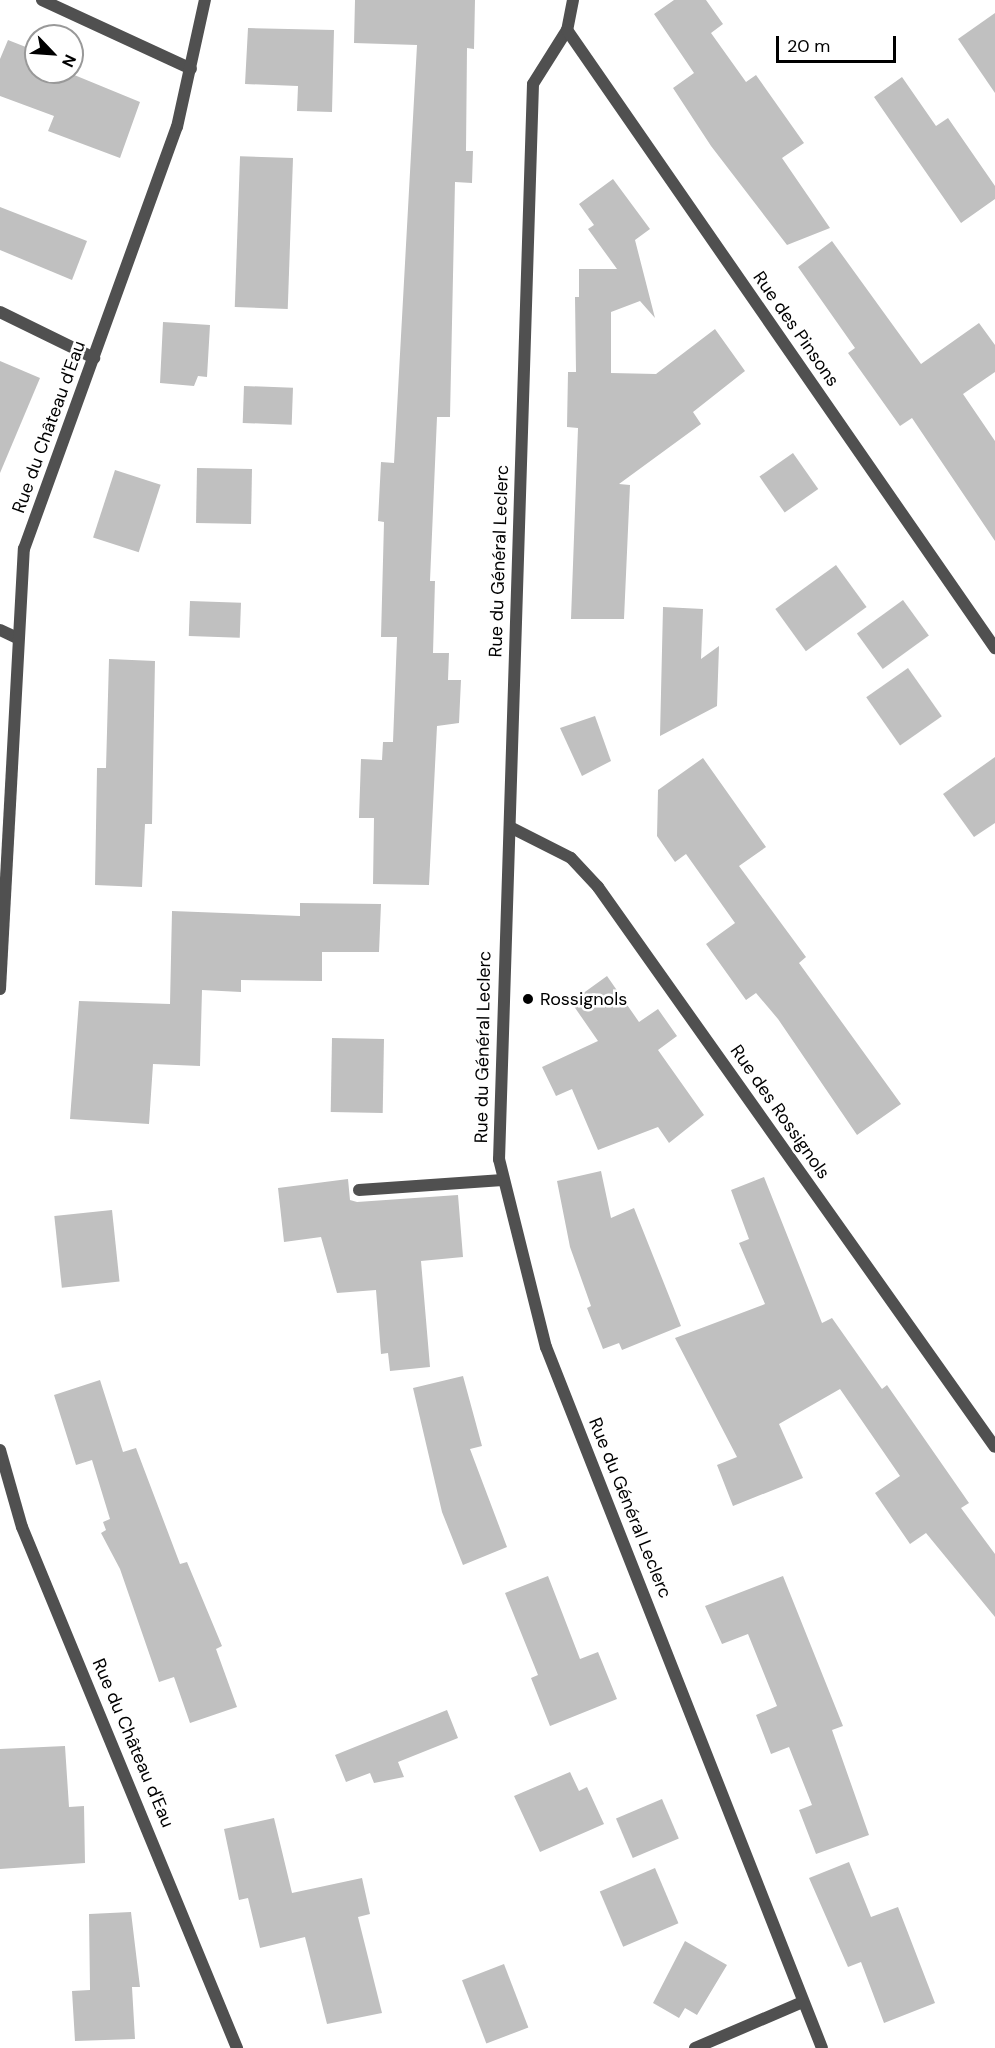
<!DOCTYPE html>
<html>
<head>
<meta charset="utf-8">
<style>
  body { margin:0 }
  #map { position:relative; width:995px; height:2048px; overflow:hidden; background:#fff; font-family:"DM Sans",sans-serif }
  div>[style] { position:absolute }
  .building>* { inset:0; background:#c0c0c0; transform-origin:0 0 }
  .lane>* { height:12px; margin:-6px; padding:0 6px; transform-origin:6px; border-radius:6px; background:#505050 }
  .street>* { height:12px; margin:-6px; padding:0 6px; transform-origin:6px; border-radius:6px; background:#505050 }
  .dots>* { width:16px; height:16px; translate:-50% -50%; box-sizing:border-box; border:3px solid #fff; border-radius:50% }
  span { translate:-50% -50%; white-space:nowrap; text-align:center; line-height:1.15; -webkit-text-stroke:5px #fff; paint-order:stroke }
  .street-label { font-size:18px; color:#000 }
  .poi-label { font-size:18px; color:#000 }
  .left { translate:0 -50%; text-align:left }
  .north { position:absolute; left:24px; top:24px; width:60px; height:60px; box-sizing:border-box; background:#fff; border:2px solid #999; border-radius:50%; rotate:115deg; font-size:16px; font-weight:700; line-height:24px; text-align:center; color:#000 }
  .north::after { content:''; display:block; margin:auto; width:21px; height:27px; background:#000; clip-path:polygon(50% 0,100% 100%,50% 72%,0 100%) }
  .scale { position:absolute; left:776px; top:36px; width:120px; height:27px; box-sizing:border-box; border:3px solid #000; border-top:0; padding-left:8px; font-size:18px; line-height:21px; white-space:nowrap; color:#000; -webkit-text-stroke:4px #fff; paint-order:stroke }
</style>
</head>
<body>
<div id="map">
  <div class="building">
    <i style="clip-path:polygon(355px 0,475px 0,474px 49px,467px 48px,466px 151px,473px 151px,472px 183px,455px 182px,450px 417px,437px 417px,430px 581px,435px 581px,433px 653px,449px 653px,448px 680px,461px 680px,459px 723px,437px 726px,429px 885px,373px 884px,374px 818px,359px 818px,361px 759px,382px 760px,383px 742px,393px 742px,397px 637px,381px 637px,384px 522px,378px 521px,381px 462px,394px 463px,417px 45px,354px 43px)"></i>
    <i style="clip-path:polygon(674px 0,706px 0,723px 24px,711px 33px,746px 82px,756px 75px,804px 143px,782px 158px,830px 228px,787px 245px,711px 146px,673px 88px,694px 73px,654px 14px)"></i>
    <i style="clip-path:polygon(995px 13px,995px 93px,958px 39px)"></i>
    <i style="clip-path:polygon(248px 28px,334px 30px,332px 112px,297px 111px,298px 86px,245px 84px)"></i>
    <i style="clip-path:polygon(8px 40px,36px 51px,36px 72px,67px 72px,140px 102px,120px 158px,48px 131px,54px 116px,0 96px,0 59px)"></i>
    <i style="clip-path:polygon(902px 77px,936px 126px,948px 118px,995px 186px,995px 199px,961px 223px,874px 97px)"></i>
    <i style="left:293px;top:158px;width:151px;height:53px;rotate:92deg"></i>
    <i style="clip-path:polygon(613px 179px,650px 229px,635px 240px,655px 318px,640px 301px,611px 312px,611px 373px,656px 374px,715px 329px,745px 371px,693px 412px,701px 424px,619px 484px,630px 485px,624px 619px,571px 619px,578px 428px,567px 427px,568px 372px,576px 372px,575px 297px,579px 297px,579px 269px,617px 269px,588px 229px,594px 225px,579px 204px)"></i>
    <i style="clip-path:polygon(0 207px,87px 241px,72px 280px,0 250px)"></i>
    <i style="clip-path:polygon(832px 241px,921px 364px,979px 323px,995px 345px,995px 372px,963px 394px,995px 441px,995px 541px,912px 418px,900px 426px,848px 353px,855px 348px,798px 267px)"></i>
    <i style="clip-path:polygon(163px 322px,210px 325px,207px 377px,198px 376px,194px 386px,160px 383px)"></i>
    <i style="clip-path:polygon(0 361px,40px 378px,0 473px)"></i>
    <i style="left:244px;top:386px;width:49px;height:37px;rotate:2deg"></i>
    <i style="left:793px;top:453px;width:44px;height:41px;rotate:55deg"></i>
    <i style="left:197px;top:468px;width:55px;height:55px;rotate:1deg"></i>
    <i style="left:115px;top:470px;width:48px;height:71px;rotate:18deg"></i>
    <i style="left:836px;top:565px;width:52px;height:75px;rotate:54deg"></i>
    <i style="left:903px;top:600px;width:44px;height:57px;rotate:54deg"></i>
    <i style="left:190px;top:601px;width:51px;height:35px;rotate:2deg"></i>
    <i style="clip-path:polygon(663px 607px,703px 609px,701px 659px,719px 646px,717px 706px,660px 736px)"></i>
    <i style="clip-path:polygon(109px 659px,155px 661px,152px 824px,145px 824px,142px 887px,95px 885px,97px 768px,106px 768px)"></i>
    <i style="left:908px;top:668px;width:59px;height:51px;rotate:55deg"></i>
    <i style="clip-path:polygon(595px 716px,611px 761px,582px 776px,560px 728px)"></i>
    <i style="clip-path:polygon(995px 757px,995px 823px,974px 837px,943px 794px)"></i>
    <i style="clip-path:polygon(703px 758px,766px 847px,739px 866px,806px 957px,799px 963px,901px 1104px,857px 1135px,778px 1019px,756px 993px,746px 1000px,706px 944px,735px 923px,686px 854px,675px 862px,657px 836px,658px 790px)"></i>
    <i style="clip-path:polygon(300px 903px,381px 904px,379px 952px,322px 952px,322px 981px,241px 980px,241px 992px,202px 990px,200px 1066px,153px 1064px,149px 1124px,70px 1119px,79px 1001px,170px 1004px,172px 911px,300px 916px)"></i>
    <i style="clip-path:polygon(607px 976px,639px 1022px,658px 1009px,677px 1036px,658px 1050px,704px 1115px,669px 1143px,658px 1127px,598px 1150px,572px 1089px,556px 1096px,542px 1067px,598px 1041px,571px 1002px)"></i>
    <i style="left:332px;top:1038px;width:52px;height:74px;rotate:1deg"></i>
    <i style="clip-path:polygon(601px 1171px,611px 1218px,634px 1208px,681px 1326px,622px 1350px,619px 1343px,603px 1349px,587px 1308px,591px 1306px,570px 1247px,557px 1181px)"></i>
    <i style="clip-path:polygon(764px 1177px,822px 1323px,832px 1318px,882px 1389px,887px 1385px,969px 1503px,961px 1508px,995px 1554px,995px 1617px,926px 1533px,910px 1544px,875px 1493px,900px 1476px,840px 1389px,779px 1424px,803px 1478px,733px 1506px,717px 1465px,737px 1457px,675px 1338px,765px 1304px,739px 1243px,749px 1239px,731px 1190px)"></i>
    <i style="clip-path:polygon(348px 1179px,350px 1200px,357px 1202px,458px 1195px,463px 1257px,421px 1261px,430px 1367px,390px 1371px,388px 1353px,381px 1354px,376px 1290px,337px 1293px,321px 1237px,284px 1242px,278px 1188px)"></i>
    <i style="left:112px;top:1210px;width:72px;height:58px;rotate:84deg"></i>
    <i style="clip-path:polygon(463px 1376px,482px 1446px,470px 1449px,507px 1547px,463px 1565px,442px 1512px,413px 1388px)"></i>
    <i style="clip-path:polygon(100px 1380px,123px 1452px,136px 1448px,180px 1564px,187px 1562px,222px 1646px,216px 1649px,237px 1707px,190px 1723px,174px 1677px,159px 1682px,120px 1569px,101px 1533px,106px 1530px,103px 1522px,110px 1519px,92px 1460px,76px 1465px,54px 1395px)"></i>
    <i style="clip-path:polygon(548px 1576px,580px 1659px,598px 1652px,617px 1699px,550px 1726px,531px 1678px,538px 1675px,505px 1593px)"></i>
    <i style="clip-path:polygon(783px 1576px,843px 1726px,832px 1730px,869px 1835px,816px 1854px,799px 1810px,812px 1805px,789px 1747px,771px 1754px,756px 1715px,777px 1706px,748px 1634px,722px 1644px,705px 1606px)"></i>
    <i style="clip-path:polygon(447px 1710px,458px 1738px,398px 1762px,404px 1777px,374px 1783px,370px 1773px,346px 1782px,335px 1755px)"></i>
    <i style="clip-path:polygon(65px 1746px,69px 1807px,84px 1806px,85px 1863px,0 1869px,0 1749px)"></i>
    <i style="clip-path:polygon(570px 1772px,579px 1791px,587px 1787px,604px 1824px,540px 1852px,514px 1796px)"></i>
    <i style="left:662px;top:1799px;width:43px;height:50px;rotate:67deg"></i>
    <i style="clip-path:polygon(274px 1818px,292px 1893px,362px 1878px,370px 1914px,358px 1917px,382px 2013px,327px 2024px,305px 1937px,260px 1948px,248px 1898px,239px 1900px,224px 1829px)"></i>
    <i style="clip-path:polygon(849px 1862px,871px 1917px,898px 1907px,935px 2003px,884px 2023px,861px 1962px,848px 1967px,809px 1878px)"></i>
    <i style="left:655px;top:1868px;width:60px;height:60px;rotate:67deg"></i>
    <i style="clip-path:polygon(131px 1912px,140px 1987px,132px 1987px,135px 2039px,75px 2041px,72px 1991px,90px 1990px,89px 1914px)"></i>
    <i style="clip-path:polygon(685px 1941px,727px 1965px,697px 2015px,685px 2008px,679px 2018px,653px 2003px)"></i>
    <i style="left:504px;top:1964px;width:68px;height:45px;rotate:69deg"></i>
  </div>
  <div class="lane">
    <i style="left:359px;top:1190px;width:144px;rotate:-4deg"></i>
    <i style="left:695px;top:2048px;width:117px;rotate:-23.1deg"></i>
  </div>
  <div class="street">
    <i style="left:42px;top:0;width:164px;rotate:24.8deg"></i>
    <i style="left:573px;top:0;width:31px;rotate:101deg"></i>
    <i style="left:567px;top:30px;width:64px;rotate:122.2deg"></i>
    <i style="left:533px;top:84px;width:1076px;rotate:91.81deg"></i>
    <i style="left:499px;top:1159px;width:194px;rotate:76deg"></i>
    <i style="left:546px;top:1347px;width:753px;rotate:68.51deg"></i>
    <i style="left:567px;top:30px;width:752px;rotate:55.3deg"></i>
    <i style="left:0;top:312px;width:105px;rotate:26.1deg"></i>
    <i style="left:0;top:630px;width:19px;rotate:25deg"></i>
    <i style="left:510px;top:827px;width:68px;rotate:26.9deg"></i>
    <i style="left:571px;top:858px;width:40px;rotate:47deg"></i>
    <i style="left:598px;top:887px;width:686px;rotate:54.67deg"></i>
    <i style="left:0;top:989px;width:441px;rotate:-86.9deg"></i>
    <i style="left:24px;top:549px;width:449px;rotate:-70.1deg"></i>
    <i style="left:177px;top:127px;width:130px;rotate:-77.6deg"></i>
    <i style="left:0;top:1450px;width:80px;rotate:74.1deg"></i>
    <i style="left:22px;top:1527px;width:564px;rotate:67.58deg"></i>
  </div>
  <div class="dots">
    <i style="left:528px;top:999px;background:#000"></i>
  </div>
  <div class="street-label">
    <span style="left:796px;top:329px;rotate:55deg">Rue des Pinsons</span>
    <span style="left:49px;top:427px;rotate:-70deg">Rue du Château d'Eau</span>
    <span style="left:499px;top:561px;rotate:-88deg">Rue du Général Leclerc</span>
    <span style="left:483px;top:1047px;rotate:-89deg">Rue du Général Leclerc</span>
    <span style="left:780px;top:1112px;rotate:55deg">Rue des Rossignols</span>
    <span style="left:630px;top:1508px;rotate:68deg">Rue du Général Leclerc</span>
    <span style="left:133px;top:1743px;rotate:67deg">Rue du Château d'Eau</span>
  </div>
  <div class="poi-label">
    <span class="left" style="left:540px;top:999px">Rossignols</span>
  </div>
  <div class="north">N</div>
  <div class="scale">20 m</div>
</div>
</body>
</html>
